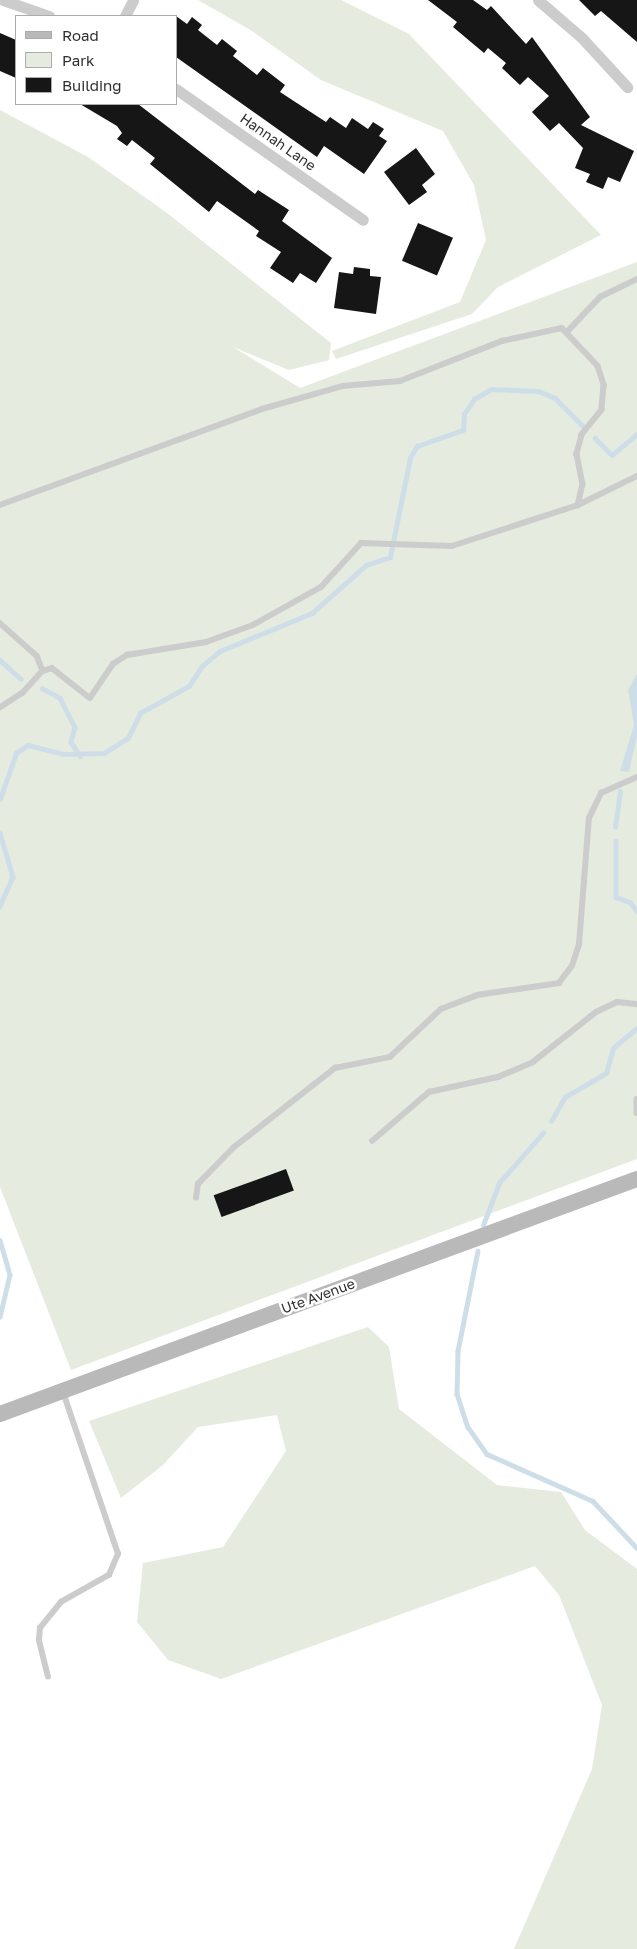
<!DOCTYPE html>
<html>
<head>
<meta charset="utf-8">
<style>
  body { margin:0 }
  #map { position:relative; width:637px; height:1949px; overflow:hidden; background:#fff; font-family:"Golos Text",sans-serif }
  div>[style] { position:absolute }
  .green>* { inset:0; background:#e5ebdf }
  .water>* { inset:0; background:#cedee8 }
  .stream>* { height:4.5px; margin:-2.25px; padding:0 2.25px; transform-origin:2.25px; border-radius:2.25px; background:#cedee8 }
  .building>* { inset:0; background:#161616; transform-origin:0 0 }
  .lane>* { height:5.5px; margin:-2.75px; padding:0 2.75px; transform-origin:2.75px; border-radius:2.75px; background:#ccc }
  .street>* { height:11px; margin:-5.5px; padding:0 5.5px; transform-origin:5.5px; border-radius:5.5px; background:#ccc }
  .secondary>* { height:16px; margin:-8px; padding:0 8px; transform-origin:8px; border-radius:8px; background:#b9b9b9 }
  span { translate:-50% -50%; white-space:nowrap; text-align:center; line-height:1.15; -webkit-text-stroke:5px #fff; paint-order:stroke }
  .street-label { font-size:14px; color:#2f2f2f }
  .legend { position:absolute; left:15px; top:15px; width:162px; height:90px; box-sizing:border-box; background:#fff; border:1px solid #acacac; margin:0; padding:6px 9px; list-style:none; font-size:15px; color:#2f2f2f }
  .legend li { display:flex; align-items:center; gap:10px; height:25px }
  .legend b { width:25px; border:1px solid #acacac }
</style>
</head>
<body>
<div id="map">
  <div class="green">
    <i style="clip-path:polygon(198px 0,341px 0,409px 34px,601px 235px,498px 287px,472px 314px,336px 359px,332px 351px,460px 302px,486px 240px,474px 185px,443px 131px,321px 80px,252px 31px)"></i>
    <i style="clip-path:polygon(0 110px,88px 157px,167px 213px,331px 343px,329px 360px,289px 370px,233px 347px,300px 388px,637px 262px,637px 1159px,71px 1370px,0 1187px)"></i>
    <i style="clip-path:polygon(368px 1327px,389px 1347px,399px 1409px,497px 1485px,561px 1492px,585px 1530px,637px 1569px,637px 1949px,514px 1949px,592px 1769px,602px 1705px,559px 1595px,535px 1566px,221px 1679px,168px 1660px,137px 1622px,143px 1563px,223px 1547px,286px 1451px,277px 1415px,198px 1427px,163px 1465px,121px 1498px,89px 1421px)"></i>
  </div>
  <div class="water">
    <i style="clip-path:polygon(637px 674px,637px 736px,629px 772px,620px 771px,634px 725px,628px 690px)"></i>
  </div>
  <div class="stream">
    <i style="left:595px;top:438px;width:24px;rotate:45deg"></i>
    <i style="left:612px;top:455px;width:33px;rotate:-40deg"></i>
    <i style="left:0;top:660px;width:28px;rotate:42deg"></i>
    <i style="left:42px;top:688px;width:21px;rotate:29deg"></i>
    <i style="left:60px;top:698px;width:33px;rotate:63deg"></i>
    <i style="left:75px;top:727px;width:16px;rotate:105deg"></i>
    <i style="left:71px;top:742px;width:17px;rotate:57deg"></i>
    <i style="left:0;top:799px;width:49px;rotate:-70.8deg"></i>
    <i style="left:16px;top:753px;width:14px;rotate:-34deg"></i>
    <i style="left:28px;top:745px;width:36px;rotate:14deg"></i>
    <i style="left:63px;top:754px;width:41px;rotate:-1.4deg"></i>
    <i style="left:104px;top:753px;width:28px;rotate:-32deg"></i>
    <i style="left:128px;top:738px;width:28px;rotate:-64deg"></i>
    <i style="left:140px;top:713px;width:56px;rotate:-28.9deg"></i>
    <i style="left:189px;top:686px;width:24px;rotate:-57deg"></i>
    <i style="left:202px;top:666px;width:23px;rotate:-40deg"></i>
    <i style="left:220px;top:651px;width:100px;rotate:-22.4deg"></i>
    <i style="left:312px;top:613px;width:72px;rotate:-41.6deg"></i>
    <i style="left:366px;top:565px;width:25px;rotate:-18deg"></i>
    <i style="left:390px;top:557px;width:101px;rotate:-78.6deg"></i>
    <i style="left:410px;top:458px;width:14px;rotate:-60deg"></i>
    <i style="left:417px;top:446px;width:49px;rotate:-19.2deg"></i>
    <i style="left:463px;top:430px;width:16px;rotate:-86deg"></i>
    <i style="left:464px;top:414px;width:18px;rotate:-56deg"></i>
    <i style="left:474px;top:399px;width:20px;rotate:-30deg"></i>
    <i style="left:491px;top:389px;width:47px;rotate:2.4deg"></i>
    <i style="left:538px;top:391px;width:18px;rotate:22deg"></i>
    <i style="left:555px;top:398px;width:40px;rotate:45deg"></i>
    <i style="left:615px;top:827px;width:36px;rotate:-82deg"></i>
    <i style="left:0;top:833px;width:46px;rotate:73.5deg"></i>
    <i style="left:13px;top:877px;width:32px;rotate:114deg"></i>
    <i style="left:616px;top:841px;width:56px;rotate:90deg"></i>
    <i style="left:616px;top:897px;width:15px;rotate:20deg"></i>
    <i style="left:630px;top:902px;width:11px;rotate:52deg"></i>
    <i style="left:551px;top:1121px;width:28px;rotate:-60deg"></i>
    <i style="left:565px;top:1097px;width:48px;rotate:-30.3deg"></i>
    <i style="left:606px;top:1073px;width:26px;rotate:-74deg"></i>
    <i style="left:613px;top:1048px;width:31px;rotate:-40deg"></i>
    <i style="left:483px;top:1225px;width:45px;rotate:-69.1deg"></i>
    <i style="left:499px;top:1183px;width:67px;rotate:-48.7deg"></i>
    <i style="left:0;top:1240px;width:36px;rotate:74deg"></i>
    <i style="left:10px;top:1275px;width:43px;rotate:103.4deg"></i>
    <i style="left:478px;top:1251px;width:102px;rotate:101.3deg"></i>
    <i style="left:458px;top:1351px;width:43px;rotate:91.3deg"></i>
    <i style="left:457px;top:1394px;width:35px;rotate:72deg"></i>
    <i style="left:468px;top:1427px;width:33px;rotate:55deg"></i>
    <i style="left:487px;top:1454px;width:116px;rotate:23.9deg"></i>
    <i style="left:593px;top:1501px;width:64px;rotate:46.9deg"></i>
  </div>
  <div class="building">
    <i style="clip-path:polygon(428px 0,473px 0,487px 10px,491px 6px,526px 44px,532px 37px,590px 117px,581px 125px,634px 151px,620px 182px,608px 177px,603px 189px,586px 182px,590px 174px,575px 168px,583px 148px,559px 123px,550px 131px,532px 112px,549px 96px,528px 77px,520px 85px,502px 68px,506px 63px,488px 48px,484px 53px,453px 27px,457px 22px)"></i>
    <i style="clip-path:polygon(579px 0,637px 0,637px 42px,601px 11px,595px 16px)"></i>
    <i style="clip-path:polygon(176px 16px,187px 24px,192px 17px,202px 25px,198px 30px,217px 45px,222px 39px,237px 51px,233px 56px,257px 75px,263px 68px,285px 85px,280px 92px,326px 122px,330px 117px,346px 128px,352px 118px,368px 129px,373px 122px,384px 129px,379px 136px,387px 141px,364px 174px,324px 146px,317px 157px,176px 57px)"></i>
    <i style="clip-path:polygon(0 33px,16px 40px,16px 78px,0 71px)"></i>
    <i style="clip-path:polygon(80px 104px,138px 104px,255px 194px,258px 190px,289px 210px,282px 221px,332px 258px,316px 283px,300px 273px,293px 283px,270px 268px,281px 252px,256px 236px,259px 231px,217px 201px,209px 212px,150px 164px,155px 158px,132px 140px,127px 146px,117px 139px,122px 133px,117px 126px)"></i>
    <i style="clip-path:polygon(416px 148px,435px 174px,422px 185px,427px 192px,409px 205px,384px 172px)"></i>
    <i style="left:418px;top:223px;width:38px;height:41px;rotate:23deg"></i>
    <i style="clip-path:polygon(354px 267px,370px 269px,370px 276px,381px 277px,376px 314px,334px 308px,339px 272px,353px 274px)"></i>
    <i style="left:286px;top:1169px;width:23px;height:77px;rotate:70deg"></i>
  </div>
  <div class="lane">
    <i style="left:568px;top:331px;width:47px;rotate:-46.7deg"></i>
    <i style="left:600px;top:297px;width:41px;rotate:-25.9deg"></i>
    <i style="left:0;top:505px;width:279px;rotate:-20.1deg"></i>
    <i style="left:262px;top:409px;width:84px;rotate:-15.9deg"></i>
    <i style="left:343px;top:386px;width:57px;rotate:-5deg"></i>
    <i style="left:400px;top:381px;width:110px;rotate:-21.4deg"></i>
    <i style="left:502px;top:341px;width:61px;rotate:-12.2deg"></i>
    <i style="left:562px;top:328px;width:52px;rotate:46.5deg"></i>
    <i style="left:598px;top:366px;width:20px;rotate:72deg"></i>
    <i style="left:604px;top:385px;width:25px;rotate:95deg"></i>
    <i style="left:602px;top:410px;width:32px;rotate:129deg"></i>
    <i style="left:582px;top:435px;width:20px;rotate:105deg"></i>
    <i style="left:577px;top:454px;width:31px;rotate:79deg"></i>
    <i style="left:583px;top:484px;width:22px;rotate:103deg"></i>
    <i style="left:578px;top:505px;width:66px;rotate:-26.2deg"></i>
    <i style="left:0;top:623px;width:50px;rotate:41.7deg"></i>
    <i style="left:37px;top:656px;width:16px;rotate:68deg"></i>
    <i style="left:43px;top:671px;width:30px;rotate:132deg"></i>
    <i style="left:23px;top:693px;width:27px;rotate:147deg"></i>
    <i style="left:43px;top:671px;width:9px;rotate:-18deg"></i>
    <i style="left:52px;top:668px;width:48px;rotate:38.3deg"></i>
    <i style="left:90px;top:698px;width:41px;rotate:-55.9deg"></i>
    <i style="left:113px;top:664px;width:17px;rotate:-33deg"></i>
    <i style="left:127px;top:655px;width:80px;rotate:-9.3deg"></i>
    <i style="left:206px;top:642px;width:50px;rotate:-19.9deg"></i>
    <i style="left:253px;top:625px;width:78px;rotate:-29.2deg"></i>
    <i style="left:321px;top:587px;width:59px;rotate:-47.7deg"></i>
    <i style="left:361px;top:543px;width:91px;rotate:1.9deg"></i>
    <i style="left:452px;top:546px;width:133px;rotate:-18deg"></i>
    <i style="left:637px;top:1099px;width:14px;rotate:90deg"></i>
    <i style="left:372px;top:1141px;width:75px;rotate:-40.7deg"></i>
    <i style="left:429px;top:1092px;width:71px;rotate:-12.3deg"></i>
    <i style="left:498px;top:1077px;width:38px;rotate:-23deg"></i>
    <i style="left:533px;top:1062px;width:80px;rotate:-38.4deg"></i>
    <i style="left:596px;top:1012px;width:23px;rotate:-25deg"></i>
    <i style="left:617px;top:1002px;width:20px;rotate:6deg"></i>
    <i style="left:196px;top:1198px;width:14px;rotate:-82deg"></i>
    <i style="left:198px;top:1184px;width:50px;rotate:-45.8deg"></i>
    <i style="left:233px;top:1148px;width:130px;rotate:-38.1deg"></i>
    <i style="left:335px;top:1068px;width:56px;rotate:-11.3deg"></i>
    <i style="left:390px;top:1057px;width:70px;rotate:-43.3deg"></i>
    <i style="left:441px;top:1009px;width:39px;rotate:-21deg"></i>
    <i style="left:477px;top:995px;width:83px;rotate:-8.3deg"></i>
    <i style="left:559px;top:983px;width:21px;rotate:-53deg"></i>
    <i style="left:572px;top:966px;width:23px;rotate:-72deg"></i>
    <i style="left:579px;top:944px;width:126px;rotate:-85.5deg"></i>
    <i style="left:589px;top:818px;width:28px;rotate:-64deg"></i>
    <i style="left:601px;top:793px;width:39px;rotate:-24deg"></i>
    <i style="left:48px;top:1677px;width:37px;rotate:-104deg"></i>
    <i style="left:39px;top:1641px;width:13px;rotate:-86deg"></i>
    <i style="left:40px;top:1628px;width:33px;rotate:-51deg"></i>
    <i style="left:61px;top:1602px;width:55px;rotate:-29.4deg"></i>
    <i style="left:109px;top:1575px;width:23px;rotate:-67deg"></i>
    <i style="left:118px;top:1554px;width:171px;rotate:-108.8deg"></i>
  </div>
  <div class="street">
    <i style="left:3px;top:0;width:49px;rotate:19.2deg"></i>
    <i style="left:538px;top:0;width:58px;rotate:40.8deg"></i>
    <i style="left:582px;top:38px;width:67px;rotate:47.4deg"></i>
    <i style="left:125px;top:16px;width:18px;rotate:-63deg"></i>
    <i style="left:176px;top:89px;width:228px;rotate:35deg"></i>
  </div>
  <div class="secondary">
    <i style="left:0;top:1414px;width:679px;rotate:-20.25deg"></i>
  </div>
  <div class="street-label">
    <span style="left:278px;top:142px;rotate:35deg">Hannah Lane</span>
    <span style="left:318px;top:1296px;rotate:-20deg">Ute Avenue</span>
  </div>
  <ul class="legend">
  <li><b style="height:6px;background:#b9b9b9"></b>Road</li>
  <li><b style="height:14px;background:#e5ebdf"></b>Park</li>
  <li><b style="height:14px;background:#161616"></b>Building</li>
  </ul>
</div>
</body>
</html>
